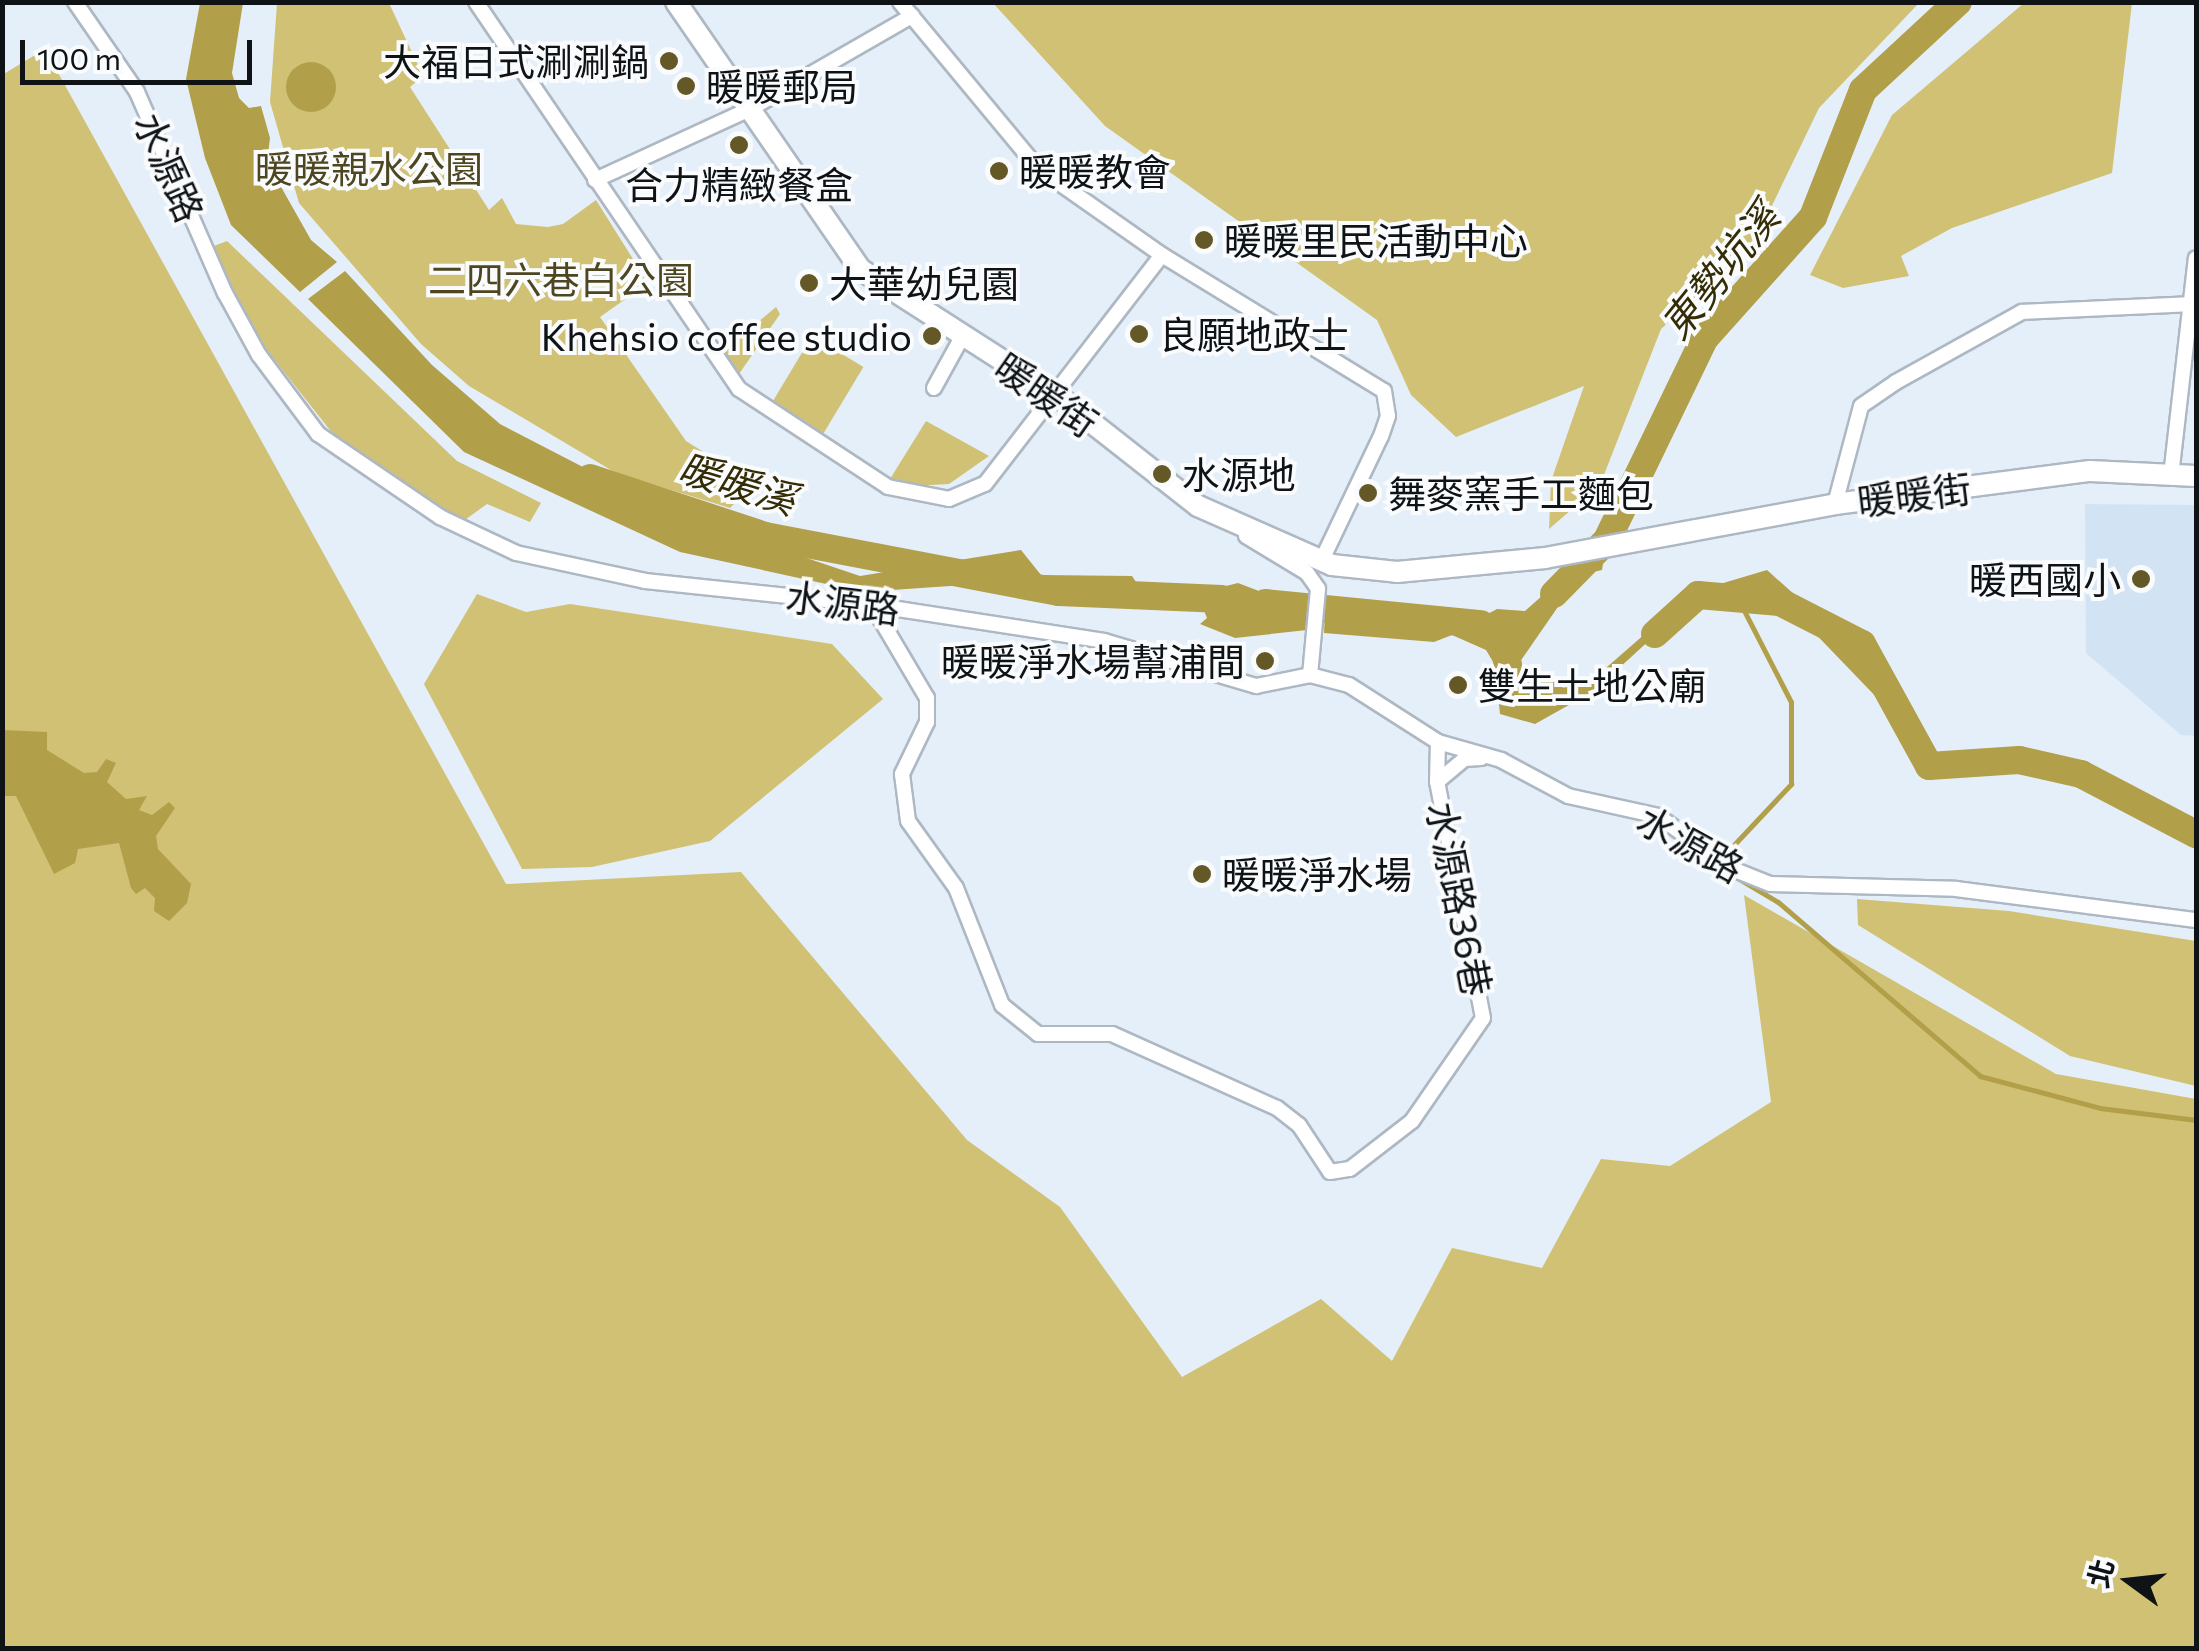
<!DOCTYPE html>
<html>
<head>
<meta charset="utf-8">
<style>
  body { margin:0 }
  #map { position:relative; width:2199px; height:1651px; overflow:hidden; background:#e4effa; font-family:Commissioner,"Noto Sans TC",sans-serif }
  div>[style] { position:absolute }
  .built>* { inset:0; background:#d2e4f4 }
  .green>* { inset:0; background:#d1c174; transform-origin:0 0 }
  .water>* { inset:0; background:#b29f49 }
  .round { border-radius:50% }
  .stream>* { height:5px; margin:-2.5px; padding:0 2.5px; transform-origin:2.5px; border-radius:2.5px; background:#b29f49 }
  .river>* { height:28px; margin:-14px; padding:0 14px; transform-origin:14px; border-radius:14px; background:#b29f49 }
  .roads { filter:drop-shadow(2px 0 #aeb8c3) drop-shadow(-2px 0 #aeb8c3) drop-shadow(0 2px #aeb8c3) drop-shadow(0 -2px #aeb8c3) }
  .street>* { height:14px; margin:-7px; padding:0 7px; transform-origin:7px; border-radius:7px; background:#fff }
  .secondary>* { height:20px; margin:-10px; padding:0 10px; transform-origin:10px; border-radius:10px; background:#fff }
  .dots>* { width:28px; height:28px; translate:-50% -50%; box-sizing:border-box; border:5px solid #f9fbfd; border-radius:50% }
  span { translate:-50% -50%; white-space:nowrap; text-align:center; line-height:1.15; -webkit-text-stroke:8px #f9fbfd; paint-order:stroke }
  .poi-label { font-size:38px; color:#0f1316 }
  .right { translate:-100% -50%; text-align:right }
  .left { translate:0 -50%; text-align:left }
  .street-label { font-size:38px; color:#0f1316 }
  .park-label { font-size:38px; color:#4e4621 }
  .water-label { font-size:40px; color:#342c05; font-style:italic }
  .frame { position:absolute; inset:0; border:5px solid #0f1316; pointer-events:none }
  .north { position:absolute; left:2079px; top:1531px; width:100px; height:100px; -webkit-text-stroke:8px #f9fbfd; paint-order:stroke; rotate:285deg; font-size:28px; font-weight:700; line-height:40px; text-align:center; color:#0f1316 }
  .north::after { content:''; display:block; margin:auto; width:35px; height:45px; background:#0f1316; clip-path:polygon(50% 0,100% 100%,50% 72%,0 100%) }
  .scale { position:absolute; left:20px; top:40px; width:232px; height:45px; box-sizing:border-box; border:5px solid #0f1316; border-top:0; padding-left:12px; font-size:30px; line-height:35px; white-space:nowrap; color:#0f1316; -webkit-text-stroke:8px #f9fbfd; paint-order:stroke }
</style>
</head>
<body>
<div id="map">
  <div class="built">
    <i style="clip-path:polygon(2085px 504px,2196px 505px,2196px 736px,2181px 735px,2086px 653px)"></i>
  </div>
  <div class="green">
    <i style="clip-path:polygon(277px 3px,389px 3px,423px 76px,410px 87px,489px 210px,502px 198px,516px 224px,548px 227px,563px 224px,596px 200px,648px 283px,600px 317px,686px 441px,755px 484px,730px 508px,616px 473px,469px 386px,421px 344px,299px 203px,270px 102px)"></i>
    <i style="clip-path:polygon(993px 3px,1919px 3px,1819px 108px,1753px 245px,1661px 329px,1600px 485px,1549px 529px,1551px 481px,1584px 386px,1456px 437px,1411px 395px,1377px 320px,1105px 126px)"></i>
    <i style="clip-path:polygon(2024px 3px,2132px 3px,2112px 173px,1952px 228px,1901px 256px,1909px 276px,1843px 288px,1810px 275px,1892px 115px)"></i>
    <i style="clip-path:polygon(45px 49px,506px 884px,741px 872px,967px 1140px,1060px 1207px,1182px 1377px,1321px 1299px,1392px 1361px,1452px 1248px,1542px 1268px,1601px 1159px,1670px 1166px,1771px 1102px,1744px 895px,2056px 1074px,2196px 1099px,2196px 1648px,3px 1648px,2px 75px)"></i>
    <i style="clip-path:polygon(227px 241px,457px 461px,541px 503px,530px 522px,487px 504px,462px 522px,337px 439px,247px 325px,214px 246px)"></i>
    <i style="clip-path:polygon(776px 307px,780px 314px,737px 377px,721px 353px)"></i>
    <i style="left:812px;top:336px;width:60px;height:81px;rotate:31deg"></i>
    <i style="clip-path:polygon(926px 421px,989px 456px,949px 484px,911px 486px,890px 479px)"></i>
    <i style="clip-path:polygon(477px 594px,526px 612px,570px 604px,832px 644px,883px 699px,710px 841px,592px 867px,522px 869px,424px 684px)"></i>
    <i style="clip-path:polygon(1857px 899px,2009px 911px,2196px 941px,2196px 1086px,2070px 1056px,1858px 925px)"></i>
  </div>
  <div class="water">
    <i style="clip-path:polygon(200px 3px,243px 3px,232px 73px,239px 98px,249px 108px,261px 106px,270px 138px,267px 162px,311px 240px,337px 262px,300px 292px,231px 225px,205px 158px,186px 79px)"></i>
    <i class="round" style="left:286px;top:62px;width:50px;height:50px"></i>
    <i style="clip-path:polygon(345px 271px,432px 365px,500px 424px,670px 512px,860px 576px,1021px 550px,1041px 575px,1132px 576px,1140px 588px,1170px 600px,1238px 583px,1311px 611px,1307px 630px,1235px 638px,1200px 624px,1207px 618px,1203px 608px,1150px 605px,1126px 589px,1090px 583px,1050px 599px,991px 569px,979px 584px,863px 592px,680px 552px,464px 452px,308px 299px)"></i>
    <i style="clip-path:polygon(1603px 564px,1602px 570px,1580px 575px,1508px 679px,1537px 691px,1568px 687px,1599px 674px,1693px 592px,1767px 570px,1903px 692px,1882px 703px,1803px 621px,1701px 593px,1594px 691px,1535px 724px,1500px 714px,1495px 665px,1486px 650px,1452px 635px,1434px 642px,1324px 633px,1325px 612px,1436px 624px,1467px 609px,1480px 618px,1497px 609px,1525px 611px,1570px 571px)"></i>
    <i style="clip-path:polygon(2px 730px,47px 732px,47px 750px,84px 773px,97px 772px,106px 759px,116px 763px,107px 782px,126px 799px,147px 796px,139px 810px,152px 815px,169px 802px,175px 808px,156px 836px,158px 849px,191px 884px,187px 903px,169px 921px,154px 911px,155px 898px,145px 888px,136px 894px,131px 888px,119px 843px,78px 849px,75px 863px,54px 874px,16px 796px,3px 796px)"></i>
  </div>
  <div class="stream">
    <i style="left:1729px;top:850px;width:91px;rotate:-46.8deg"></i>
    <i style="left:1791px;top:784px;width:82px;rotate:-90deg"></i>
    <i style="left:1791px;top:702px;width:114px;rotate:-117.2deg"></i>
    <i style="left:1736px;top:877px;width:49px;rotate:30.8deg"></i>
    <i style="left:1778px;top:902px;width:267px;rotate:40.7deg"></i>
    <i style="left:1980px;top:1076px;width:124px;rotate:14.9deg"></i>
    <i style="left:2100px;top:1108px;width:97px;rotate:7.1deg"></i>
  </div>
  <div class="river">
    <i style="left:590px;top:478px;width:184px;rotate:18.3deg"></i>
    <i style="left:765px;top:536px;width:299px;rotate:10.8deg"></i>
    <i style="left:1059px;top:592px;width:163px;rotate:2.5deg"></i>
    <i style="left:1554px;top:594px;width:76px;rotate:-45.5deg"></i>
    <i style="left:1607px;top:540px;width:223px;rotate:-64.2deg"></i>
    <i style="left:1704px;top:339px;width:164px;rotate:-48.2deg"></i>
    <i style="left:1813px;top:217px;width:136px;rotate:-68.5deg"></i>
    <i style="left:1863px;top:90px;width:129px;rotate:-42.8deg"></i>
    <i style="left:1265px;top:603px;width:217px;rotate:5.6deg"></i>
    <i style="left:1500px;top:632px;width:42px;rotate:76.3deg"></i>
    <i style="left:1510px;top:673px;width:25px;rotate:48deg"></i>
    <i style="left:1527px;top:692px;width:24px;rotate:7deg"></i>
    <i style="left:1655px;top:634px;width:58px;rotate:-42.2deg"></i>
    <i style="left:1698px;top:595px;width:82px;rotate:4.9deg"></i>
    <i style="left:1780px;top:602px;width:92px;rotate:27.1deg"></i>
    <i style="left:1862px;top:644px;width:139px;rotate:61.2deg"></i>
    <i style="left:1929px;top:766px;width:90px;rotate:-3.8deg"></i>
    <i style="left:2019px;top:760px;width:64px;rotate:12.7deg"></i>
    <i style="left:2081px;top:774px;width:130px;rotate:27.6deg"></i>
  </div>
  <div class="roads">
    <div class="street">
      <i style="left:75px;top:2px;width:109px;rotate:55.4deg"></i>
      <i style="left:137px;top:92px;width:219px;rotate:66.4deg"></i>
      <i style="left:225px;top:293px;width:71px;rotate:61.3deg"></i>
      <i style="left:259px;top:355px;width:99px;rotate:53.2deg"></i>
      <i style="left:318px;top:434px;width:148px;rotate:34.2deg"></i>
      <i style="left:440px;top:517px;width:84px;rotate:25.3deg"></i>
      <i style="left:516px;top:553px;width:132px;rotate:12.2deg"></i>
      <i style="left:645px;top:581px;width:228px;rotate:6deg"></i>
      <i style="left:872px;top:605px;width:235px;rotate:8.8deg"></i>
      <i style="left:1104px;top:641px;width:159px;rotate:16.5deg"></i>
      <i style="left:1256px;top:686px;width:55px;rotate:-11.5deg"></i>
      <i style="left:1310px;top:675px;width:40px;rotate:14.4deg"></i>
      <i style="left:1349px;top:685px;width:106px;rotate:32.6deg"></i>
      <i style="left:1438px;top:742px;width:66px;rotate:15.9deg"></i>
      <i style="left:1501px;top:760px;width:76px;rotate:28.2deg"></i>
      <i style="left:1568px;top:796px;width:92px;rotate:12.5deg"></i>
      <i style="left:1658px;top:816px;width:89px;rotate:35.8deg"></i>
      <i style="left:1730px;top:868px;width:43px;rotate:21.8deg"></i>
      <i style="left:1770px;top:884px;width:186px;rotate:1.5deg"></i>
      <i style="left:1956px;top:889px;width:242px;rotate:7.4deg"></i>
      <i style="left:476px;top:2px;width:468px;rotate:55.8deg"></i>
      <i style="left:739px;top:389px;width:178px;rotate:33.3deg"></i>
      <i style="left:888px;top:487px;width:62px;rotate:11.1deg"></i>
      <i style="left:949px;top:499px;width:39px;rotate:-23deg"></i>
      <i style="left:985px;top:484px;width:289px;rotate:-52.3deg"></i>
      <i style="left:900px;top:2px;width:216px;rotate:50.3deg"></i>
      <i style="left:1038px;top:168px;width:151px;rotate:35.1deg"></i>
      <i style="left:1162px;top:255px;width:260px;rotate:31.5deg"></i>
      <i style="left:1384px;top:391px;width:25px;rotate:81deg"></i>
      <i style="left:1388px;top:416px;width:21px;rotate:109deg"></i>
      <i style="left:1381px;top:436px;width:140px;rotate:115.5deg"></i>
      <i style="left:595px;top:180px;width:170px;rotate:-24.6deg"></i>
      <i style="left:750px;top:109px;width:187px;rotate:-29.9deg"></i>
      <i style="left:934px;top:388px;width:58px;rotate:-61.2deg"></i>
      <i style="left:2171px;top:476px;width:219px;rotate:-83.5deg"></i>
      <i style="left:1835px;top:504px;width:101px;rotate:-75.1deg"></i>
      <i style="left:1861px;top:406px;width:42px;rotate:-34.4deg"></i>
      <i style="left:1896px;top:382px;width:144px;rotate:-29.1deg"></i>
      <i style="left:2022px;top:312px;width:170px;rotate:-2.7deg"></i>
      <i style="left:1246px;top:536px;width:71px;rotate:31.2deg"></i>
      <i style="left:1307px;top:573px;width:19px;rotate:55deg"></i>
      <i style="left:1318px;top:589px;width:86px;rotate:95.3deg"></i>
      <i style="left:872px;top:605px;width:108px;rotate:59.4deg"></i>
      <i style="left:927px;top:698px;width:24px;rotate:90deg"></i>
      <i style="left:927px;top:722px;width:58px;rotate:115.7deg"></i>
      <i style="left:902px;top:774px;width:47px;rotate:82.7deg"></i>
      <i style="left:908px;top:821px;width:82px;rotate:54.4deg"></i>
      <i style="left:956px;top:888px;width:126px;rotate:68.5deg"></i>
      <i style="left:1002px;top:1005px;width:46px;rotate:38.9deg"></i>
      <i style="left:1038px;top:1034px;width:74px"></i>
      <i style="left:1112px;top:1034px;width:181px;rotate:24.2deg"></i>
      <i style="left:1277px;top:1108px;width:28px;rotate:38deg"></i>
      <i style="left:1299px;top:1125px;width:56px;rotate:56.6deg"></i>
      <i style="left:1330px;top:1172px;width:20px;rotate:-9deg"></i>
      <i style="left:1350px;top:1169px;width:78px;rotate:-37.7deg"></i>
      <i style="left:1412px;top:1121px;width:125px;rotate:-55.4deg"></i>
      <i style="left:1483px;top:1018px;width:240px;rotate:-101deg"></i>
      <i style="left:1437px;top:782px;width:40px;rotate:-88.6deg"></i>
      <i style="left:1437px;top:782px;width:35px;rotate:-40deg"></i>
      <i style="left:1464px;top:759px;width:17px;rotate:-3deg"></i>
    </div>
    <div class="secondary">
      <i style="left:676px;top:2px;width:324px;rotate:55.4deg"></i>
      <i style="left:860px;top:269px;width:235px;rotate:32.7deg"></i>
      <i style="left:1058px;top:396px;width:178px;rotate:38.2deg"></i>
      <i style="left:1198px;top:506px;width:146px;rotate:23.8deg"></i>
      <i style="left:1332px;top:565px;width:65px;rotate:6.1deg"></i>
      <i style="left:1397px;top:572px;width:149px;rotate:-5.4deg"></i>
      <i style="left:1545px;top:558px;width:295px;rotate:-10.5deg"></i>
      <i style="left:1835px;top:504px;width:257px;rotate:-7.4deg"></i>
      <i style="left:2090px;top:471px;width:106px;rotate:2.7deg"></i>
    </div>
  </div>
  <div class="dots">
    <i style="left:669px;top:61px;background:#645926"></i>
    <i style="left:686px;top:86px;background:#645926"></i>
    <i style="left:739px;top:145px;background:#645926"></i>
    <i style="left:999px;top:171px;background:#645926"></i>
    <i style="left:1204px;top:240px;background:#645926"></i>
    <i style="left:809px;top:283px;background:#645926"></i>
    <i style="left:1139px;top:334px;background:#645926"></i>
    <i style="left:932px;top:336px;background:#645926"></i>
    <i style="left:1162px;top:474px;background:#645926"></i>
    <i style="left:1368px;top:493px;background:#645926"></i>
    <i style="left:2141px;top:579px;background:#645926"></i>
    <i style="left:1265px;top:661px;background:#645926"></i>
    <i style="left:1458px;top:685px;background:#645926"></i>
    <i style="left:1202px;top:874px;background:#645926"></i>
  </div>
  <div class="poi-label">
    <span class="right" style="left:649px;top:61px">大福日式涮涮鍋</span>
    <span class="left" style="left:706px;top:86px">暖暖郵局</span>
    <span class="left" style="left:1019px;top:171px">暖暖教會</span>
    <span style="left:739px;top:184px">合力精緻餐盒</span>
    <span class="left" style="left:1224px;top:240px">暖暖里民活動中心</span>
    <span class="left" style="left:829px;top:283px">大華幼兒園</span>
    <span class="left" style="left:1159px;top:334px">良願地政士</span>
    <span class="right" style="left:912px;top:336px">Khehsio coffee studio</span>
    <span class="left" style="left:1182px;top:474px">水源地</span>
    <span class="left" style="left:1388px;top:493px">舞麥窯手工麵包</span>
    <span class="right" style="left:2121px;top:579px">暖西國小</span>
    <span class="right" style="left:1245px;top:661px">暖暖淨水場幫浦間</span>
    <span class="left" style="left:1478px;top:685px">雙生土地公廟</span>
    <span class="left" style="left:1222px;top:874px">暖暖淨水場</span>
  </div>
  <div class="street-label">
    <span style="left:170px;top:167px;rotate:66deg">水源路</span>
    <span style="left:1047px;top:394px;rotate:35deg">暖暖街</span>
    <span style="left:1914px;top:494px;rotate:-7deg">暖暖街</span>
    <span style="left:843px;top:602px;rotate:7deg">水源路</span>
    <span style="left:1691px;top:843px;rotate:29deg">水源路</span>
    <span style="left:1460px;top:899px;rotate:79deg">水源路36巷</span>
  </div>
  <div class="park-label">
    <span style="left:369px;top:168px">暖暖親水公園</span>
    <span style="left:561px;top:279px">二四六巷白公園</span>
  </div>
  <div class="water-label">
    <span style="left:1719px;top:270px;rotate:-51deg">東勢坑溪</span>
    <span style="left:738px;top:482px;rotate:17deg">暖暖溪</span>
  </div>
  <div class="frame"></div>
  <div class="north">北</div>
  <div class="scale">100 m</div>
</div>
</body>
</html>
